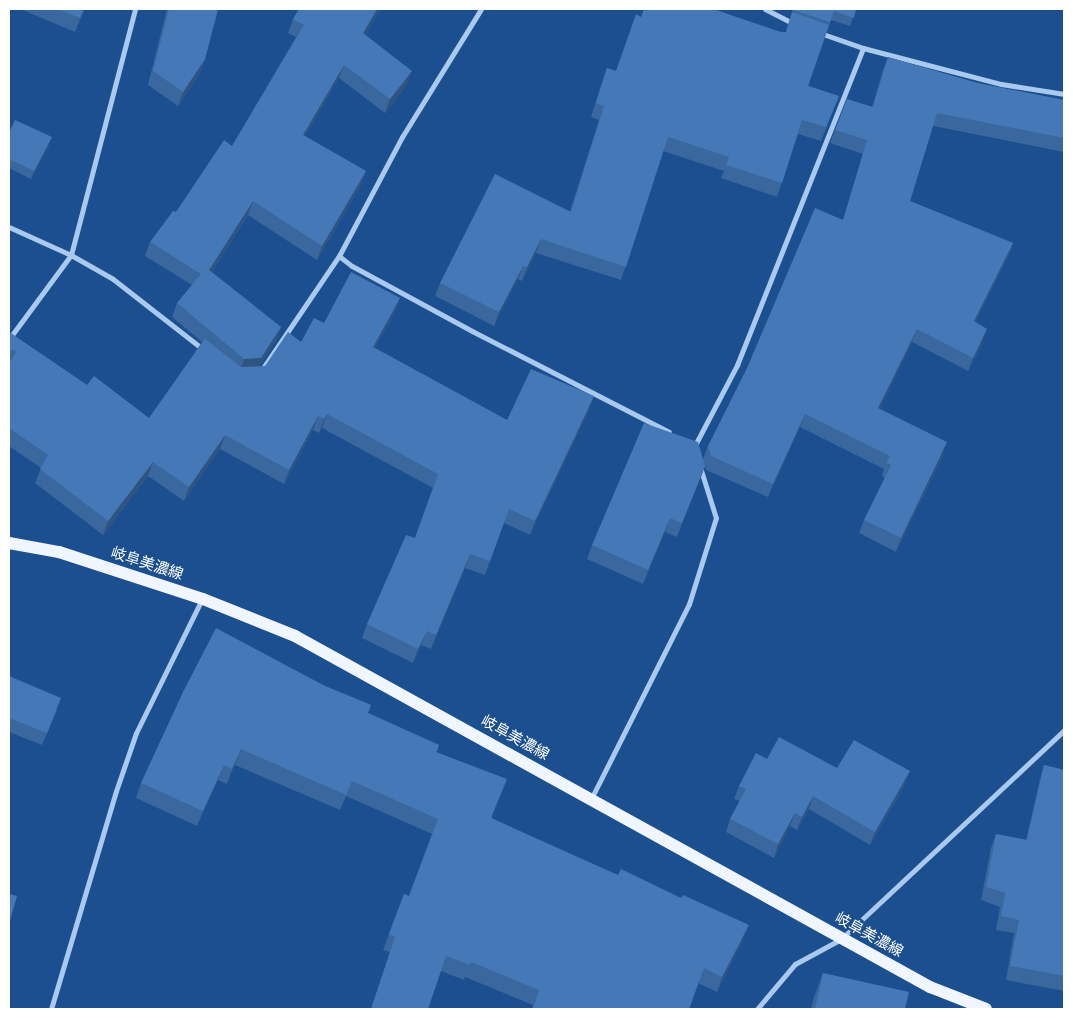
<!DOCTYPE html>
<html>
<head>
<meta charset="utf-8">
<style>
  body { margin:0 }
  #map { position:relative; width:1073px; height:1018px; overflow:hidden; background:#1b4f8f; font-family:"Work Sans","Noto Sans JP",sans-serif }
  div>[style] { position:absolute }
  .street>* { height:5px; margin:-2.5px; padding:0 2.5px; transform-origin:2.5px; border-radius:2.5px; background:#a9c9ee }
  .primary>* { height:12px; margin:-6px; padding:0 6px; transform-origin:6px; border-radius:6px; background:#f0f6ff }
  .wall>* { inset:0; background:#3a679d }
  .shaded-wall>* { inset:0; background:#305480 }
  .building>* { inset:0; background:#4478b7 }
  span { translate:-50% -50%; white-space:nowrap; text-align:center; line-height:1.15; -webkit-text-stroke:4.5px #1b4f8f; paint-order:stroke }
  .street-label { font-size:15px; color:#fff }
  .frame { position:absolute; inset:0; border:10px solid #fff; pointer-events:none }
</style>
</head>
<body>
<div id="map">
  <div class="street">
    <i style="left:765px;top:9px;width:34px;rotate:27deg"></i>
    <i style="left:820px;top:33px;width:46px;rotate:19.2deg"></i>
    <i style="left:863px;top:48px;width:143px;rotate:14.6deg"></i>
    <i style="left:1001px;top:84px;width:64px;rotate:9deg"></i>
    <i style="left:9px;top:227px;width:68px;rotate:24.3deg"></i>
    <i style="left:71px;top:255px;width:254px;rotate:-75.4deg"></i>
    <i style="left:339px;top:256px;width:16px;rotate:38deg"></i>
    <i style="left:352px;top:266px;width:136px;rotate:28.4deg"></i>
    <i style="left:472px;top:331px;width:221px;rotate:27.1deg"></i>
    <i style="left:9px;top:339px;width:104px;rotate:-53.6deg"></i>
    <i style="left:71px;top:255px;width:48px;rotate:29.7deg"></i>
    <i style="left:113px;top:279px;width:117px;rotate:38deg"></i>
    <i style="left:261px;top:371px;width:139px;rotate:-55.9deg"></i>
    <i style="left:339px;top:256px;width:135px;rotate:-62.1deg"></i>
    <i style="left:402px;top:137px;width:150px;rotate:-58.3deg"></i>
    <i style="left:694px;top:447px;width:93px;rotate:-62.3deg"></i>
    <i style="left:737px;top:365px;width:341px;rotate:-68.3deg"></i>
    <i style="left:591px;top:799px;width:218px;rotate:-63.3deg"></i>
    <i style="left:689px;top:604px;width:90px;rotate:-72.6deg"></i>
    <i style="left:716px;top:518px;width:53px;rotate:-107.4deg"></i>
    <i style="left:51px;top:1009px;width:227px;rotate:-73.4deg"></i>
    <i style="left:116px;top:791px;width:61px;rotate:-71deg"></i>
    <i style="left:136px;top:733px;width:149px;rotate:-63.8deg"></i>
    <i style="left:757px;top:1009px;width:59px;rotate:-49.8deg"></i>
    <i style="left:795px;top:964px;width:52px;rotate:-28.5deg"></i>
    <i style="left:841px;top:939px;width:306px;rotate:-43.1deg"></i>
  </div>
  <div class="primary">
    <i style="left:9px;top:543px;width:51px;rotate:10.2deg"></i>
    <i style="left:59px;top:552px;width:151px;rotate:18.1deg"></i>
    <i style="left:203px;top:599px;width:99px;rotate:21.9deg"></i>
    <i style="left:295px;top:636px;width:726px;rotate:28.93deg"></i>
    <i style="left:930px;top:987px;width:60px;rotate:21.4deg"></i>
  </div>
  <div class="wall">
    <i style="clip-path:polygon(20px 9px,85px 9px,75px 32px)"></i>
    <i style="clip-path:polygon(167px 9px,218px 9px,205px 59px,200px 73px,178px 106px,148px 85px)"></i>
    <i style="clip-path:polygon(299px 9px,380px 9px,365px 35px,407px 85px,385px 113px,339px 78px,305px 136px,366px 171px,361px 185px,317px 260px,248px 215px,212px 272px,281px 327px,276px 341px,259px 366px,265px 366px,301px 342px,324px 323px,400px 298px,395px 312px,375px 348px,507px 420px,589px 410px,530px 535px,504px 523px,485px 575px,465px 568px,431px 649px,421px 645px,413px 663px,362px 638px,367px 624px,415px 538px,433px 488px,322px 428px,319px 433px,313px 430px,284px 484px,220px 449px,184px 501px,148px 476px,103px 535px,35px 483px,41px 468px,9px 446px,9px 332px,87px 385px,149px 418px,202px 342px,172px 317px,177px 303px,192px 285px,145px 256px,150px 242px,232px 146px,296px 37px,288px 33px,293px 19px)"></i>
    <i style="clip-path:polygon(793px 9px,856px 9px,850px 26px,831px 20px,808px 86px,839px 96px,821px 141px,798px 134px,777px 197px,721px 178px,724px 171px,663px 151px,621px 280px,536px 253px,522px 281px,518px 279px,494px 326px,435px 296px,440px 283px,570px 211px,599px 120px,591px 117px,602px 82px,607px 68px,616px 71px,641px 16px,781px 32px,786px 32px)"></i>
    <i style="clip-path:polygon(888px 57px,977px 83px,1064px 100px,1064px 152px,933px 126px,910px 201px,1013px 243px,1008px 256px,975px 322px,983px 342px,968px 371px,912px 342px,880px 409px,943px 456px,896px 552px,859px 533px,864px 520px,885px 478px,882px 476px,884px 469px,800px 427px,768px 497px,706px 470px,705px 466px,677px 537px,665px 532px,643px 584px,587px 559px,592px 545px,703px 459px,708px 446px,843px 220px,863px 154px,830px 143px,835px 130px,872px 107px,883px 70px)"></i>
    <i style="clip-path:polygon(9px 133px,49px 145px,31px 179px,9px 168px)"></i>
    <i style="clip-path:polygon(9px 676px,57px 710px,42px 745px,9px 732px)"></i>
    <i style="clip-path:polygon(325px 686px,371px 705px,368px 713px,439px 745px,437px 752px,492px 818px,743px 940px,717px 992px,698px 983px,689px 1009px,532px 1009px,533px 1005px,465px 977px,464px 980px,441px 971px,428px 1009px,371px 1009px,390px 952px,383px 950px,404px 894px,409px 896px,432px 834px,346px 796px,340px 810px,235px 765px,227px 784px,218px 780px,197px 826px,136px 798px,141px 783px)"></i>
    <i style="clip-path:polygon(767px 759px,837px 768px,905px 785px,870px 845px,809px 809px,797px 830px,790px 826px,774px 858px,726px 832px,730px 819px,740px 801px,734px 799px,739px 786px)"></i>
    <i style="clip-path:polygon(1044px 765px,1064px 770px,1064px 991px,1006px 980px,1014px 933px,996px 930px,1000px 907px,981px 900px,991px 848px,996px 834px,1026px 840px,1040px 779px)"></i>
    <i style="clip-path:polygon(823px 973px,905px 1009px,811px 1009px,814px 997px)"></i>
  </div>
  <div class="shaded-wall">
    <i style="clip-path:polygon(84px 9px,85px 9px,75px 32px,80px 18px)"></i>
    <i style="clip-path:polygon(377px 9px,380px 9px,358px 47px,363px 33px)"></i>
    <i style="clip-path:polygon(205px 59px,200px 73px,178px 106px,183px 92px)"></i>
    <i style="clip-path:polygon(344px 65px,339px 78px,298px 149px,303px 135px)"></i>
    <i style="clip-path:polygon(412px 71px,407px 85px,385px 113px,390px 99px)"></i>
    <i style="clip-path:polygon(52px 137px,49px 145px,31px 179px,34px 171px)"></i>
    <i style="clip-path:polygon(366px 171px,361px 185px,317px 260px,322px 246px)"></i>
    <i style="clip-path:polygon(253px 201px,248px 215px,204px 284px,209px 270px)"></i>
    <i style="clip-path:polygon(541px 239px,536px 253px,522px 281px,527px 267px)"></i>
    <i style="clip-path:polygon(1013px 243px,1008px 256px,969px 335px,974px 321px)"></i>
    <i style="clip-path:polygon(523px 266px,518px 279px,494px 326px,499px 312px)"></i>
    <i style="clip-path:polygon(400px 298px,395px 312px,368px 361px,373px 347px)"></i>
    <i style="clip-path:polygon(281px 327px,276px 341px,256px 372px,239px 373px,244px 359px)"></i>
    <i style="clip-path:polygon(917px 329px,912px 342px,874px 422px,878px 408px)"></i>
    <i style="clip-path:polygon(987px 329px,983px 342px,968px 371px,973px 358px)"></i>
    <i style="clip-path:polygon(594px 396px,589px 410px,530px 535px,535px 521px)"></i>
    <i style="clip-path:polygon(327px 414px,322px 428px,319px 433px,324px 419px)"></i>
    <i style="clip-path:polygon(805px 414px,800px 427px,768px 497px,773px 484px)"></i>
    <i style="clip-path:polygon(318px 416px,313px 430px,284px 484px,289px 470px)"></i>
    <i style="clip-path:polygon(225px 435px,220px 449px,184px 501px,189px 487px)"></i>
    <i style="clip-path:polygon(947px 442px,943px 456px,896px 552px,901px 538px)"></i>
    <i style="clip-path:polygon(153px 462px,148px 476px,103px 535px,108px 521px)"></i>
    <i style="clip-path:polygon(705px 466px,700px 480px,677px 537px,682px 523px)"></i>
    <i style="clip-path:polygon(670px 518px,665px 532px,643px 584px,648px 570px)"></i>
    <i style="clip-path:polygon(470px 554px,465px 568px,431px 649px,436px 635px)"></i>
    <i style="clip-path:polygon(427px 631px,421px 645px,413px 663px,418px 649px)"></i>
    <i style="clip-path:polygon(241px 749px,235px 765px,227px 784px,232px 769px)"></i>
    <i style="clip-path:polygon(224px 765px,218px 780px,197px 826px,203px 811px)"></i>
    <i style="clip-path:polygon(910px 771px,905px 785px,870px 845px,875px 832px)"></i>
    <i style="clip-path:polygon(813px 796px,809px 809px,797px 830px,802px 817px)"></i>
    <i style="clip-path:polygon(795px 813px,790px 826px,774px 858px,778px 844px)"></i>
    <i style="clip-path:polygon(749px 925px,743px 940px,717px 992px,722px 977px)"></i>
  </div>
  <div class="building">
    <i style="clip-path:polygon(58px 9px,84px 9px,80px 18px)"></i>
    <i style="clip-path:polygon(169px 9px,218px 9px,205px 59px,183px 92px,153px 71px)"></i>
    <i style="clip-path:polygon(299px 9px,377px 9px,363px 33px,412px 71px,390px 99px,344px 65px,303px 135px,366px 171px,322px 246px,253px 201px,209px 270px,281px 327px,261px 358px,244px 359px,177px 303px,201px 274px,150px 242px,173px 211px,176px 212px,224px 140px,232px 146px,304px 25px,293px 19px)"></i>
    <i style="clip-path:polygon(644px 9px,713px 9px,781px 32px,786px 32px,792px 12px,829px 25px,808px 86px,839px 96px,826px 127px,802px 120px,782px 183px,726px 165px,729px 157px,668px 137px,626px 267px,541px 239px,527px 267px,523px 266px,499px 312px,440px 283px,495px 174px,571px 212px,604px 106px,596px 103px,607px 68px,616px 71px,636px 14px,641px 17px)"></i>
    <i style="clip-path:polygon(794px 9px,856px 9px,854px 18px,834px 11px,830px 22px,793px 10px)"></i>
    <i style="clip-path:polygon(888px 57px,977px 83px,1064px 100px,1064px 138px,937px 113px,910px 201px,1013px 243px,974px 321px,987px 329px,973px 358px,917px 329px,878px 408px,947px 442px,901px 538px,864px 520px,891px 465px,886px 463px,890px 456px,805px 414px,773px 484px,711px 456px,708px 446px,747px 368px,815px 208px,843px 220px,867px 140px,835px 130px,847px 99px,873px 107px)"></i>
    <i style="clip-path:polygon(15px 120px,52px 137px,34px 171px,9px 159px,9px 133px)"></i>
    <i style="clip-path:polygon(351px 272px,400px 298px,373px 347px,507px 420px,531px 369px,594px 396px,535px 521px,509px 509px,490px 561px,470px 554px,436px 635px,427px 631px,418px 649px,367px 624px,406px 535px,415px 538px,438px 474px,327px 414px,324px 419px,318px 416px,289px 470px,225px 435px,189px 487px,153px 462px,108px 521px,40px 469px,48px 455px,9px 428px,9px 363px,17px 351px,9px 350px,9px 332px,87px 385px,94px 376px,149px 418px,205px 339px,241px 367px,265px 366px,288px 332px,301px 342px,314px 318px,324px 323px)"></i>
    <i style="clip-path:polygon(644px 423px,698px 442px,705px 466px,682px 523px,670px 518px,648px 570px,592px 545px)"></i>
    <i style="clip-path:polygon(216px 628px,325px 686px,371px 705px,368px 713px,439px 745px,436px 752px,507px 779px,491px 818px,618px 875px,621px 869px,681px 898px,683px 895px,749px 925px,722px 977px,704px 968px,689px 1009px,533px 1009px,539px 990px,471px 962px,470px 965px,446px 956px,428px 1009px,371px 1009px,395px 937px,389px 934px,404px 894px,409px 896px,438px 819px,352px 781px,346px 795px,241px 749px,232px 769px,224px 765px,203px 811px,141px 783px,183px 692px)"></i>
    <i style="clip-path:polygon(9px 676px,61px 698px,47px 733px,9px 718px)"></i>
    <i style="clip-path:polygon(779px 737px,837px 768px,854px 740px,910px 771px,875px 832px,813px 796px,802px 817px,795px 813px,778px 844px,730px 819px,746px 789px,739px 786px,756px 753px,767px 759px)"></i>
    <i style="clip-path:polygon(1044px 765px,1064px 770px,1064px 976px,1010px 966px,1019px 920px,1001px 916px,1005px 893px,986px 887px,996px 834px,1027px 840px)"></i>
    <i style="clip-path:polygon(9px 894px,17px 896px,9px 924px)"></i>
    <i style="clip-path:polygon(823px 973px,909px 992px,905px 1009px,815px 1009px)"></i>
  </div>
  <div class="street-label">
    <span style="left:147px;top:564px;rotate:18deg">岐阜美濃線</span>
    <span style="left:515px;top:738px;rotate:29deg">岐阜美濃線</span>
    <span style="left:869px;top:935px;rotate:29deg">岐阜美濃線</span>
  </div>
  <div class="frame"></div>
</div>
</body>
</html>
